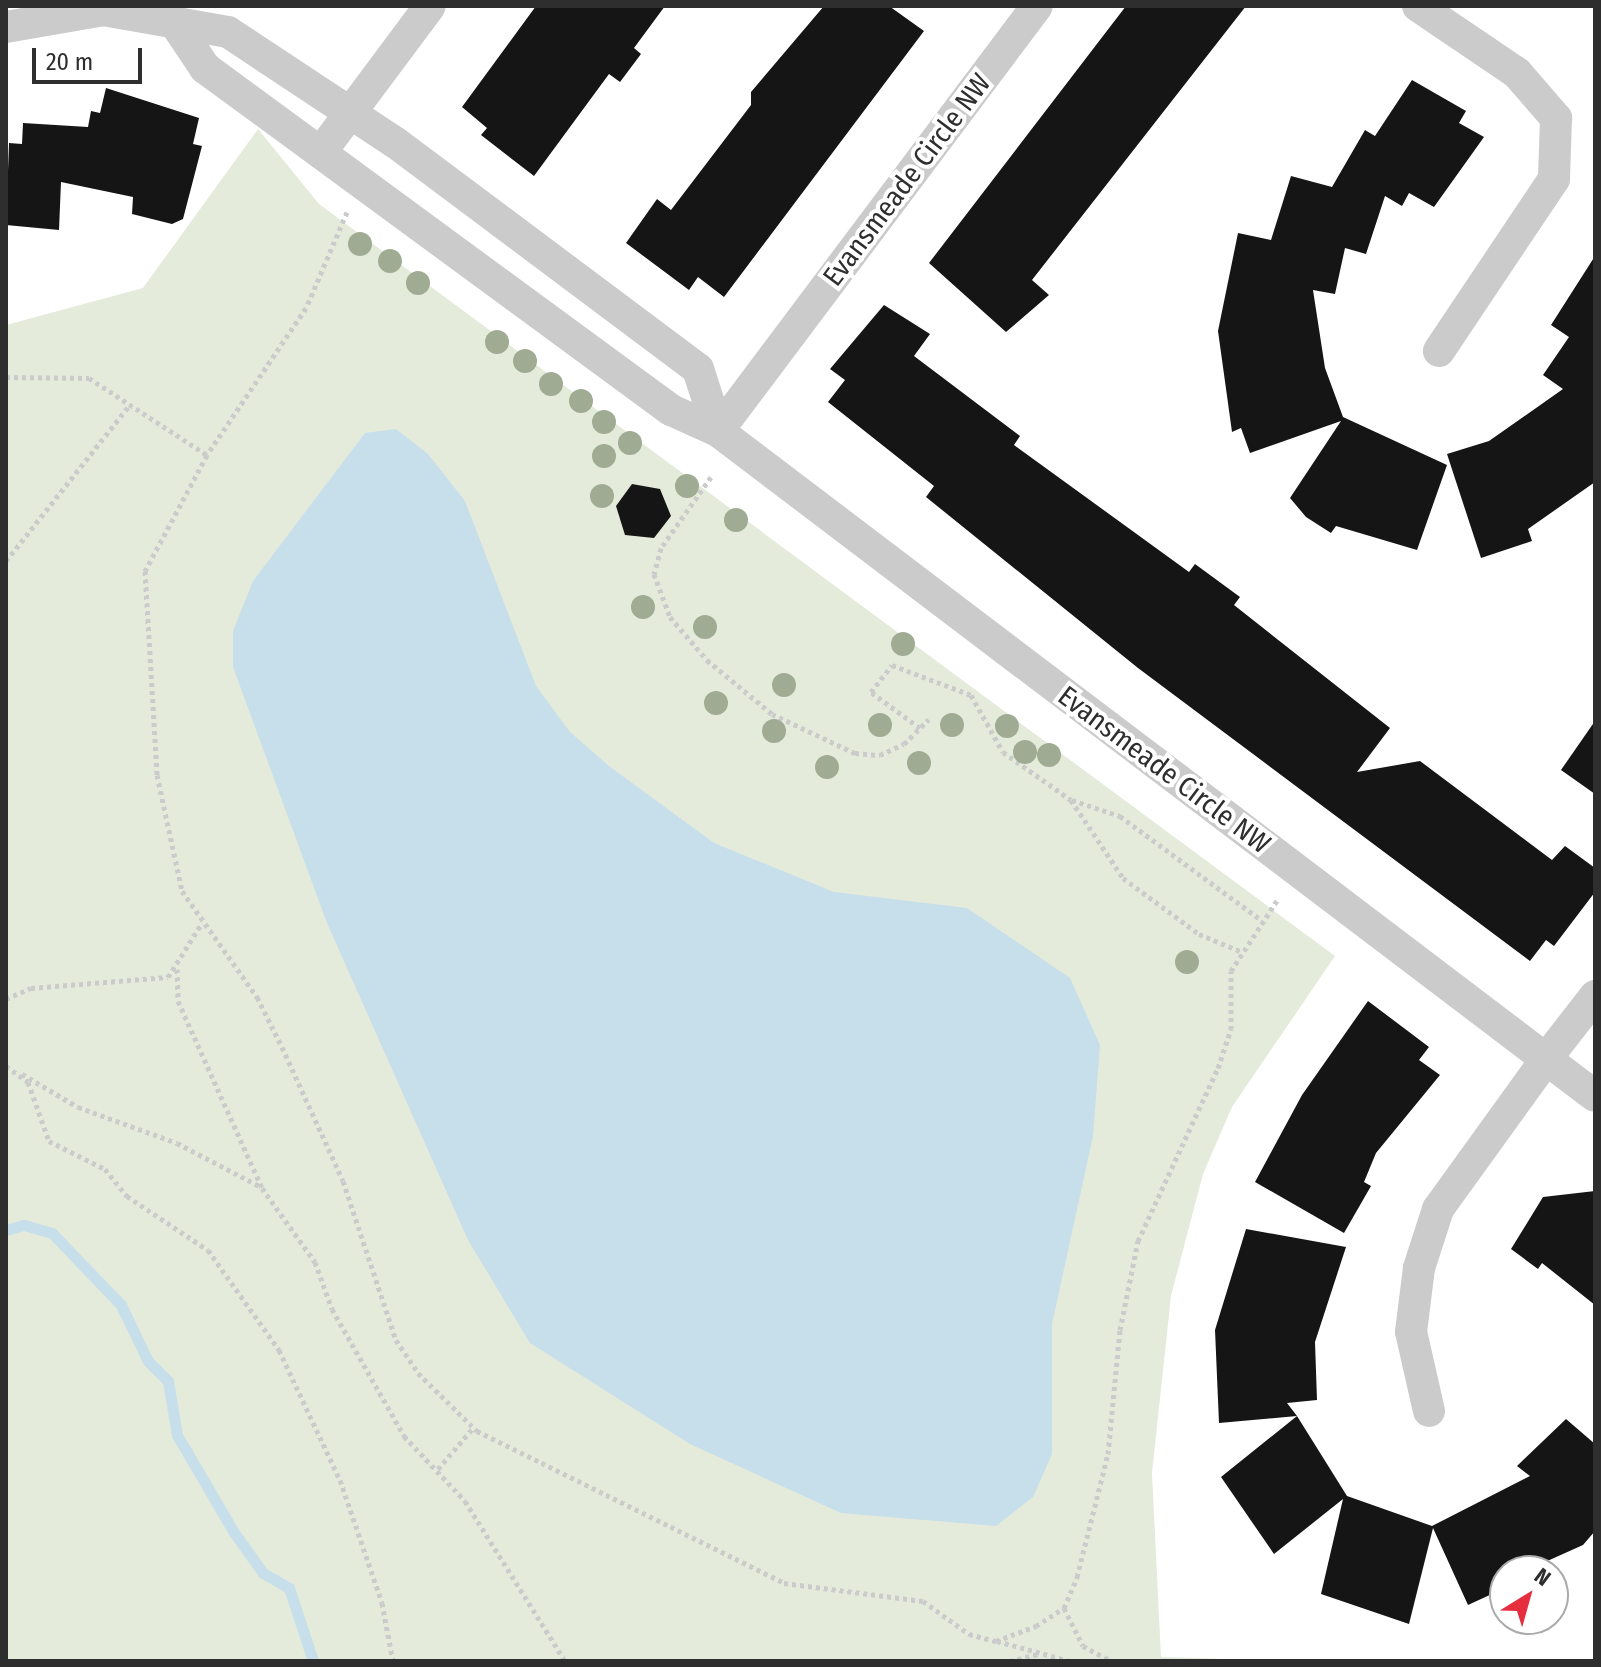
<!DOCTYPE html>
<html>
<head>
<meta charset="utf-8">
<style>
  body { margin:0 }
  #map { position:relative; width:1601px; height:1667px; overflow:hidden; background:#fff; font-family:"Fira Sans Condensed",sans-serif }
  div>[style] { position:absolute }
  .green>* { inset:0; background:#e4ebdb }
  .water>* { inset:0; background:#c7deeb }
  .stream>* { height:11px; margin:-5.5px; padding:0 5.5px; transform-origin:5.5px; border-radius:5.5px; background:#c7deeb }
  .building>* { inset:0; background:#151515 }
  .path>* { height:5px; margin-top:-2.5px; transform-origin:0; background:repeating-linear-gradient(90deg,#cbcbcb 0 4px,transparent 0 8px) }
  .street>* { height:32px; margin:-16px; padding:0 16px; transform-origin:16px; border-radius:16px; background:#cbcbcb }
  .trees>* { width:24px; height:24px; margin:-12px; border-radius:50%; background:#9fac93 }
  span { translate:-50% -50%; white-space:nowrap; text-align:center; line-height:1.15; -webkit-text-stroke:8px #fff; paint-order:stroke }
  .street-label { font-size:28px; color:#2e2e2e }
  .frame { position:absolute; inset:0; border:8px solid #2e2e2e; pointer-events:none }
  .north { position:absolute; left:1489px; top:1555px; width:80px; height:80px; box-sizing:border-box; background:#fff; border:2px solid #ababab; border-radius:50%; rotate:37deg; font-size:22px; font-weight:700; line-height:32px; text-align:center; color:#2e2e2e }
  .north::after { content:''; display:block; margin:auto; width:28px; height:36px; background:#e62e3e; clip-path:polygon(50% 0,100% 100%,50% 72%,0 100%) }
  .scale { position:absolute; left:32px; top:48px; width:110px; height:36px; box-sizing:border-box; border:4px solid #2e2e2e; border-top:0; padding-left:10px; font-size:24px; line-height:28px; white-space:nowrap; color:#2e2e2e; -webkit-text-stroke:6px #fff; paint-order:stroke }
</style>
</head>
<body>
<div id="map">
  <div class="green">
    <i style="clip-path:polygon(258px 129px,319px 204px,1335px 956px,1232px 1107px,1203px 1174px,1171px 1296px,1152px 1473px,1161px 1657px,1298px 1661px,6px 1661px,6px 325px,143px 288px)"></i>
  </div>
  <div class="water">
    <i style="clip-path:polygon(396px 429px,428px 454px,465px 501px,536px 686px,570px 732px,609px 766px,714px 843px,834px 892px,967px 908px,1070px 978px,1100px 1045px,1093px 1136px,1052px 1324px,1052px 1454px,1033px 1497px,996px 1526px,841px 1513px,690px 1444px,530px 1343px,468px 1240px,327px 923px,233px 667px,233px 631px,253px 581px,365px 433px)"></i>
  </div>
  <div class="stream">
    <i style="left:6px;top:1230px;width:19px;rotate:-16deg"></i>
    <i style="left:24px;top:1225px;width:29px;rotate:16deg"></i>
    <i style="left:52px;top:1233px;width:100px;rotate:46.2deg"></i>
    <i style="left:121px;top:1305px;width:62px;rotate:64.3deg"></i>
    <i style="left:148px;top:1361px;width:28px;rotate:45deg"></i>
    <i style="left:168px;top:1381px;width:55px;rotate:80.5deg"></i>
    <i style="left:177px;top:1435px;width:111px;rotate:59.7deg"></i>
    <i style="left:233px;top:1531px;width:52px;rotate:54.5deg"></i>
    <i style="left:263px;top:1573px;width:30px;rotate:30deg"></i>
    <i style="left:289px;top:1588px;width:77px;rotate:71.8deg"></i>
  </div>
  <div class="building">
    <i style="clip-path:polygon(536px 6px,665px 6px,634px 48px,641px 54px,620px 82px,609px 74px,534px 176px,481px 135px,487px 128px,462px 107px)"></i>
    <i style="clip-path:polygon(824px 6px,889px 6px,924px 31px,724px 297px,698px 277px,689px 290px,626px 243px,657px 199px,671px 210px,751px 105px,751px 92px)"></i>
    <i style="clip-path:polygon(1126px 6px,1246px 6px,1032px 280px,1049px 295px,1006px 332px,929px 263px)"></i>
    <i style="clip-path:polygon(1412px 80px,1466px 111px,1459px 123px,1484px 137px,1434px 207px,1409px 193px,1402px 206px,1385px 196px,1366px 254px,1345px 248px,1335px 294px,1313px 290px,1325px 368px,1343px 417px,1447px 465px,1417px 550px,1336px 526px,1331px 533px,1306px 517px,1290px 498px,1341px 421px,1250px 453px,1241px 428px,1232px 432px,1218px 331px,1238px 233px,1271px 240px,1291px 176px,1332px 187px,1365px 130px,1375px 136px)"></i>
    <i style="clip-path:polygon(106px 88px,199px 118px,193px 144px,202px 146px,183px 219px,172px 224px,132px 214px,133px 197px,61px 182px,59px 230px,6px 225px,9px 143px,22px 144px,23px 123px,88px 127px,91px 111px,100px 113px)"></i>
    <i style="clip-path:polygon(1595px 256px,1595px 482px,1528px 529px,1532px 541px,1481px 558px,1447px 454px,1489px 441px,1563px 389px,1543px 375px,1569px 337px,1551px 325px)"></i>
    <i style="clip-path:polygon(884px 305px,930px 334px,914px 356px,1020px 436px,1014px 445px,1189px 572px,1195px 564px,1240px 597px,1234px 605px,1390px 728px,1357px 772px,1420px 761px,1552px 860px,1565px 846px,1595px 868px,1595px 892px,1554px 946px,1546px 940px,1530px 961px,1138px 668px,926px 497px,934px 486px,828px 402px,845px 380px,830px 369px)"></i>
    <i style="clip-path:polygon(632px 484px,660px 489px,671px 516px,654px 538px,625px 535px,616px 506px)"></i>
    <i style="clip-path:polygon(1595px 721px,1595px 794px,1561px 770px)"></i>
    <i style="clip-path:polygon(1368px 1001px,1429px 1047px,1419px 1060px,1440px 1075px,1376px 1153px,1364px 1182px,1371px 1186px,1344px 1233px,1255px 1182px,1302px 1095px)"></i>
    <i style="clip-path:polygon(1595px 1191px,1595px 1305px,1542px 1263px,1538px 1269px,1511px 1249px,1543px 1197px)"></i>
    <i style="clip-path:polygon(1246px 1229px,1346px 1247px,1315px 1342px,1317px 1400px,1287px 1403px,1297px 1416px,1219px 1423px,1215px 1330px)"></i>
    <i style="clip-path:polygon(1297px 1416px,1347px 1496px,1432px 1526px,1530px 1476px,1517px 1466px,1566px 1419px,1595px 1444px,1595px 1531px,1583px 1545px,1525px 1571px,1505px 1571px,1505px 1588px,1468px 1605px,1433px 1528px,1409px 1624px,1321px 1594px,1343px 1499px,1274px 1554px,1221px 1477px)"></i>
  </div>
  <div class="path">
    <i style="left:347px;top:212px;width:104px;rotate:113.1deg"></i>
    <i style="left:306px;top:308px;width:177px;rotate:124deg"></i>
    <i style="left:207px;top:455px;width:132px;rotate:118.1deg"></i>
    <i style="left:145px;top:571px;width:204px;rotate:86.6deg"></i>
    <i style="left:157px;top:775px;width:119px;rotate:77.8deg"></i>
    <i style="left:182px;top:891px;width:130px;rotate:54.7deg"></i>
    <i style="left:257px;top:997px;width:56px;rotate:63.4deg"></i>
    <i style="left:282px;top:1047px;width:147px;rotate:65.5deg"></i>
    <i style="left:343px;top:1181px;width:168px;rotate:71.6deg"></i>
    <i style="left:396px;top:1340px;width:40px;rotate:56deg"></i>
    <i style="left:418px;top:1373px;width:83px;rotate:44.5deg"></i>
    <i style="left:477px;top:1431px;width:343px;rotate:26.3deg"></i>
    <i style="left:784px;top:1583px;width:140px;rotate:7.4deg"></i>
    <i style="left:923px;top:1601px;width:57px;rotate:35.7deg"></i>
    <i style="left:969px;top:1634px;width:28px;rotate:15deg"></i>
    <i style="left:996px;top:1641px;width:43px;rotate:-20.6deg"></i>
    <i style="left:1036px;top:1626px;width:33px;rotate:-33deg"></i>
    <i style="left:1064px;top:1608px;width:34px;rotate:-67deg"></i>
    <i style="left:1077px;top:1577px;width:127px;rotate:-75.9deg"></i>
    <i style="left:1108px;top:1454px;width:125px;rotate:-84.5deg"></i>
    <i style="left:1120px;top:1330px;width:91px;rotate:-78.6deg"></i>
    <i style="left:1138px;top:1241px;width:191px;rotate:-65.2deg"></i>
    <i style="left:1218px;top:1068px;width:41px;rotate:-71.6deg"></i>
    <i style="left:1231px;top:1029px;width:58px;rotate:-90deg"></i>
    <i style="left:1231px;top:971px;width:86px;rotate:-56.9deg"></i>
    <i style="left:6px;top:377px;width:83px;rotate:0.7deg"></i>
    <i style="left:89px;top:378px;width:141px;rotate:33.1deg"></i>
    <i style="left:711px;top:477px;width:87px;rotate:125.2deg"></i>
    <i style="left:661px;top:548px;width:27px;rotate:105deg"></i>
    <i style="left:654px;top:574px;width:46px;rotate:69.6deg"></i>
    <i style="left:670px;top:617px;width:57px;rotate:49.3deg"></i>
    <i style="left:707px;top:660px;width:85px;rotate:39.7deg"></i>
    <i style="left:772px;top:714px;width:92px;rotate:25.2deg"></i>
    <i style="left:855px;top:753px;width:25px;rotate:5deg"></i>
    <i style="left:880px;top:755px;width:26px;rotate:-25deg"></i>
    <i style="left:904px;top:744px;width:35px;rotate:-45deg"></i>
    <i style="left:6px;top:561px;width:198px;rotate:-51.6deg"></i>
    <i style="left:920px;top:728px;width:61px;rotate:-143.7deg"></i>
    <i style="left:871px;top:692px;width:34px;rotate:-52deg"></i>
    <i style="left:892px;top:665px;width:85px;rotate:20.8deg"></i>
    <i style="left:971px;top:695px;width:65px;rotate:60.7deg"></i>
    <i style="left:1003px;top:752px;width:83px;rotate:35.2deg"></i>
    <i style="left:1071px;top:800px;width:94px;rotate:56.3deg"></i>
    <i style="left:1123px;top:878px;width:94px;rotate:36.4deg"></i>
    <i style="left:1199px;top:934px;width:44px;rotate:22.5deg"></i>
    <i style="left:1072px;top:800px;width:51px;rotate:18.4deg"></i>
    <i style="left:1120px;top:816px;width:175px;rotate:36.4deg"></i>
    <i style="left:177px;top:969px;width:32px;rotate:88deg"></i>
    <i style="left:178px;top:1001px;width:205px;rotate:65.8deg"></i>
    <i style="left:262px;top:1188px;width:91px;rotate:54.4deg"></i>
    <i style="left:315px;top:1262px;width:50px;rotate:70.1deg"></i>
    <i style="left:332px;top:1309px;width:146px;rotate:60.4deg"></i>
    <i style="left:404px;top:1436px;width:89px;rotate:46.8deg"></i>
    <i style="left:465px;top:1501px;width:189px;rotate:58deg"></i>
    <i style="left:6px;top:999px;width:27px;rotate:-24deg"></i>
    <i style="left:31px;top:988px;width:137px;rotate:-4.6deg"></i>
    <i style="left:168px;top:977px;width:64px;rotate:-57.8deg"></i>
    <i style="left:6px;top:1066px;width:27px;rotate:36deg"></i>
    <i style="left:28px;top:1082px;width:63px;rotate:70.4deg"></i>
    <i style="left:49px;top:1141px;width:63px;rotate:26.6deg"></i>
    <i style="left:105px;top:1169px;width:35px;rotate:51deg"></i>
    <i style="left:127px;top:1196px;width:97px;rotate:33.7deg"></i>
    <i style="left:208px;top:1250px;width:123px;rotate:54.6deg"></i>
    <i style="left:279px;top:1350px;width:144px;rotate:64.9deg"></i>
    <i style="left:340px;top:1480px;width:130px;rotate:71.1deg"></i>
    <i style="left:382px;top:1603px;width:59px;rotate:79.3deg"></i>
    <i style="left:22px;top:1074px;width:65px;rotate:30.5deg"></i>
    <i style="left:78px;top:1107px;width:105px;rotate:20deg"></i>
    <i style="left:177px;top:1143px;width:95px;rotate:27.6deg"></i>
    <i style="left:438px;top:1469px;width:54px;rotate:-49.5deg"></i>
    <i style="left:1064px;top:1608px;width:42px;rotate:63.4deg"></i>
    <i style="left:1083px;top:1646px;width:32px;rotate:28deg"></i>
    <i style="left:997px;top:1641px;width:76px;rotate:15.3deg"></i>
    <i style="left:1010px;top:1661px;width:29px;rotate:-14deg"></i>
  </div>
  <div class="street">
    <i style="left:1418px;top:6px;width:120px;rotate:34.1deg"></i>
    <i style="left:1517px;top:73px;width:60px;rotate:49.1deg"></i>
    <i style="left:1556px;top:118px;width:61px;rotate:91.9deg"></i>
    <i style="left:1554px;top:179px;width:207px;rotate:123.8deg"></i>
    <i style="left:6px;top:27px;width:98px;rotate:-9.9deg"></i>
    <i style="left:103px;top:10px;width:127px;rotate:10deg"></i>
    <i style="left:228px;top:32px;width:201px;rotate:33.5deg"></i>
    <i style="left:396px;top:143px;width:377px;rotate:36.8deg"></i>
    <i style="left:698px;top:369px;width:65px;rotate:72.1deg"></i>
    <i style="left:179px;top:29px;width:47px;rotate:56.3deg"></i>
    <i style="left:205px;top:68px;width:578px;rotate:36.28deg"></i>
    <i style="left:671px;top:410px;width:51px;rotate:24.1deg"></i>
    <i style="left:718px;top:431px;width:1039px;rotate:37.18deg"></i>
    <i style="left:1546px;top:1059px;width:80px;rotate:-52.1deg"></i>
    <i style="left:321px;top:152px;width:182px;rotate:-53.3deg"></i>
    <i style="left:718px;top:431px;width:531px;rotate:-53.11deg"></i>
    <i style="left:1429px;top:1411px;width:81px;rotate:-102.8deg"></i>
    <i style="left:1411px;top:1332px;width:64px;rotate:-82.9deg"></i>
    <i style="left:1419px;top:1268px;width:62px;rotate:-72.1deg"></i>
    <i style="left:1438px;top:1209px;width:185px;rotate:-54.2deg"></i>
    <i style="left:1546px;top:1059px;width:61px;rotate:37.1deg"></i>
  </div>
  <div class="trees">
    <i style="left:360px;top:244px"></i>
    <i style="left:390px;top:261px"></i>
    <i style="left:418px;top:283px"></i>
    <i style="left:497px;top:342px"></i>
    <i style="left:525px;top:361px"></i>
    <i style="left:551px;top:384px"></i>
    <i style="left:581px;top:401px"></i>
    <i style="left:604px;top:422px"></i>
    <i style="left:630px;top:443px"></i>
    <i style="left:604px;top:456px"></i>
    <i style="left:687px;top:486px"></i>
    <i style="left:602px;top:496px"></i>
    <i style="left:736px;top:520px"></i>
    <i style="left:643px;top:607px"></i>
    <i style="left:705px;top:627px"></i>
    <i style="left:903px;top:644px"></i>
    <i style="left:784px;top:685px"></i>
    <i style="left:716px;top:703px"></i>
    <i style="left:880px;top:725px"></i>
    <i style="left:952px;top:725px"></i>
    <i style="left:1007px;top:726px"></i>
    <i style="left:774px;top:731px"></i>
    <i style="left:1025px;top:752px"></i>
    <i style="left:1049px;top:755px"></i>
    <i style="left:919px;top:763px"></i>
    <i style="left:827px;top:767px"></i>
    <i style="left:1187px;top:962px"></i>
  </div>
  <div class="street-label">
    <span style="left:907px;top:180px;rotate:-53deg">Evansmeade Circle NW</span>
    <span style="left:1164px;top:770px;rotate:37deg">Evansmeade Circle NW</span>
  </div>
  <div class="frame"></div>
  <div class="north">N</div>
  <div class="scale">20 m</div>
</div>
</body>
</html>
